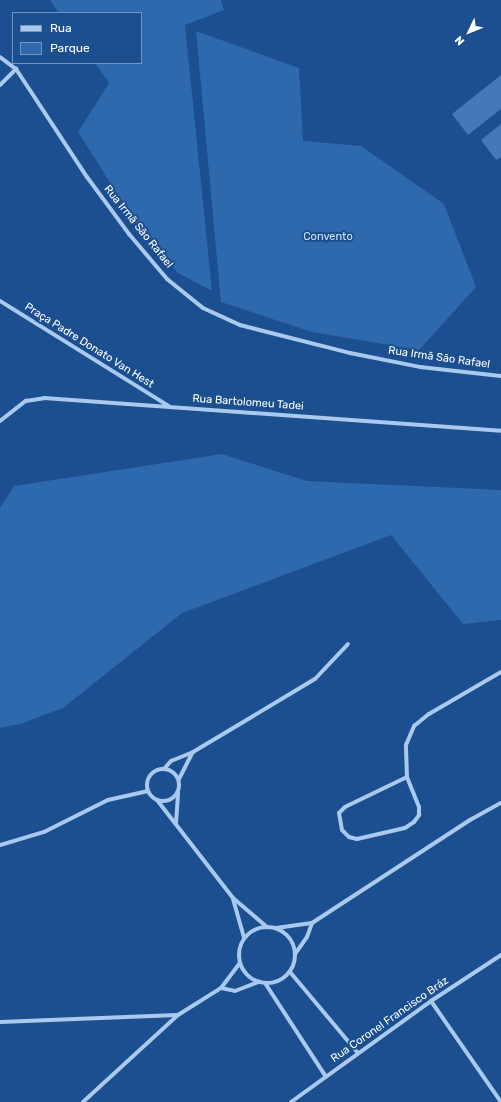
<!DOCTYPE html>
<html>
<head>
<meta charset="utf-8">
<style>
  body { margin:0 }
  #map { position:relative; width:501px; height:1102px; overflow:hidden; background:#1b4f8f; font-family:Rubik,sans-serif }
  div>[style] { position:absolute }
  .green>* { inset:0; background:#2e69ad }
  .building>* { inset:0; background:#4478b7 }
  .minor>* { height:4px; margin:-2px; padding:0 2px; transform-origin:2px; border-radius:2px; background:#a9c9ee }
  .minor>.ring { margin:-2px; padding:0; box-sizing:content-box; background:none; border:4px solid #a9c9ee; border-radius:50% }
  span { translate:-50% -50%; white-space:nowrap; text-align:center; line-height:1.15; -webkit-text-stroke:4px #1b4f8f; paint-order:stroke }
  .street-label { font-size:11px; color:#fff }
  .park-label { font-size:11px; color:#cfe3fa }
  .legend { position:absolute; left:12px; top:12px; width:130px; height:52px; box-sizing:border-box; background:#1b4f8f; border:1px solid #7695bc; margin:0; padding:5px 7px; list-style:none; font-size:12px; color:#fff }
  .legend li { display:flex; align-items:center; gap:8px; height:20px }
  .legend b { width:20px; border:1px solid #7695bc }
  .north { position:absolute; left:449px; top:12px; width:40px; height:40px; -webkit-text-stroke:3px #1b4f8f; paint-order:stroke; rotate:227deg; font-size:11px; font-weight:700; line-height:16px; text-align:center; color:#fff }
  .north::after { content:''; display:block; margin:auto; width:14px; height:18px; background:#fff; clip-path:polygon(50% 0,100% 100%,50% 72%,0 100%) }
</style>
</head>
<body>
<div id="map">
  <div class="green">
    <i style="clip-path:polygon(50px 0,221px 0,224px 10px,185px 25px,212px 291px,178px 273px,137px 225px,78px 132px,109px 83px,95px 63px,141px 63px,141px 13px,59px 13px)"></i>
    <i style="clip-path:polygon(196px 31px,299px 68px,303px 141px,361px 146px,444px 204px,476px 287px,419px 350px,312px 332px,221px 302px)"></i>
    <i style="clip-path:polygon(222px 454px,307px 481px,501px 490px,501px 620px,463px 624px,391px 535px,182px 613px,63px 708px,20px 724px,0 728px,0 508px,14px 486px)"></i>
  </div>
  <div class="building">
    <i style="clip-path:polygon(501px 75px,501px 109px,468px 135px,452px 114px)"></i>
    <i style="clip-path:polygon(501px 124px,501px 157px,496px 160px,481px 140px)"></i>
  </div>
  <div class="minor">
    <i style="left:0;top:57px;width:20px;rotate:37deg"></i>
    <i style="left:16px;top:69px;width:129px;rotate:56.7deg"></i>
    <i style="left:87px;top:177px;width:71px;rotate:53.6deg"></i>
    <i style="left:129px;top:234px;width:59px;rotate:49.8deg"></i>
    <i style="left:167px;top:279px;width:46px;rotate:38.9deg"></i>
    <i style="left:203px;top:308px;width:41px;rotate:24.7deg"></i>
    <i style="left:240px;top:325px;width:114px;rotate:14.3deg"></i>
    <i style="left:350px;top:353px;width:71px;rotate:11.3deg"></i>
    <i style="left:420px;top:367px;width:81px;rotate:6.3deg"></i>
    <i style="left:0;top:85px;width:23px;rotate:-45deg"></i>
    <i style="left:0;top:301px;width:199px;rotate:31.9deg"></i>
    <i style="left:0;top:421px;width:33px;rotate:-38deg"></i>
    <i style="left:26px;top:401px;width:18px;rotate:-9deg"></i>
    <i style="left:44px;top:398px;width:458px;rotate:4.1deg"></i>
    <i class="ring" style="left:147px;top:769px;width:28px;height:28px"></i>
    <i style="left:164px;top:769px;width:11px;rotate:-49deg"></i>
    <i style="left:171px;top:761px;width:24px;rotate:-22deg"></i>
    <i style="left:193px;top:752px;width:142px;rotate:-30.9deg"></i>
    <i style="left:315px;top:679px;width:48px;rotate:-46.7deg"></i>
    <i style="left:407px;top:777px;width:69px;rotate:154.2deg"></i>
    <i style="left:345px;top:807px;width:8px;rotate:135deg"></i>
    <i style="left:339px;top:813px;width:17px;rotate:80deg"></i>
    <i style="left:342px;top:830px;width:10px;rotate:45deg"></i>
    <i style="left:349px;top:837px;width:8px;rotate:14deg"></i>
    <i style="left:357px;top:839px;width:49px;rotate:-12.9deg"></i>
    <i style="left:405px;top:828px;width:11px;rotate:-34deg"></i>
    <i style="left:414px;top:822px;width:9px;rotate:-54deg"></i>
    <i style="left:419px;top:815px;width:8px;rotate:-90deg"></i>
    <i style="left:419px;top:807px;width:32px;rotate:-112deg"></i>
    <i style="left:407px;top:777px;width:32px;rotate:-92deg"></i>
    <i style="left:406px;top:745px;width:21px;rotate:-67deg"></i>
    <i style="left:414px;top:726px;width:19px;rotate:-39deg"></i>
    <i style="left:429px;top:714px;width:83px;rotate:-30.3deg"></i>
    <i style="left:179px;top:779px;width:30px;rotate:-63deg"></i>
    <i style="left:157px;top:800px;width:124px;rotate:52.2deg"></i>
    <i style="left:233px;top:898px;width:45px;rotate:40.5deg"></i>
    <i style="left:176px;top:823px;width:30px;rotate:-86deg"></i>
    <i style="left:0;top:845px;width:46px;rotate:-16.5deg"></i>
    <i style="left:44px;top:832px;width:72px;rotate:-26.6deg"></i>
    <i style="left:108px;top:800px;width:41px;rotate:-12.7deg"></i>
    <i style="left:233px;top:899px;width:40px;rotate:74deg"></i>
    <i class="ring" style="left:239px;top:927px;width:52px;height:52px"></i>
    <i style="left:276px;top:928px;width:36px;rotate:-8deg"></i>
    <i style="left:312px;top:923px;width:189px;rotate:-33.1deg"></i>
    <i style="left:470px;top:820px;width:35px;rotate:-29deg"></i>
    <i style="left:295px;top:954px;width:21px;rotate:-55deg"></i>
    <i style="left:307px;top:937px;width:15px;rotate:-70deg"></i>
    <i style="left:290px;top:972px;width:106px;rotate:50deg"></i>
    <i style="left:265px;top:983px;width:112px;rotate:57deg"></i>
    <i style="left:221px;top:988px;width:14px;rotate:12deg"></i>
    <i style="left:235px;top:991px;width:26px;rotate:-21deg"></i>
    <i style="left:431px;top:1001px;width:123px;rotate:55.3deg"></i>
    <i style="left:0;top:1022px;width:177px;rotate:-2.3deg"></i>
    <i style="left:83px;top:1102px;width:129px;rotate:-42.5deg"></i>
    <i style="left:178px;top:1015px;width:51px;rotate:-32.1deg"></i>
    <i style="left:221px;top:988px;width:31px;rotate:-53deg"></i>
    <i style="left:291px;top:1102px;width:173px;rotate:-35.8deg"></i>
    <i style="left:431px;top:1001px;width:84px;rotate:-33.3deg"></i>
  </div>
  <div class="street-label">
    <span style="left:138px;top:227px;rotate:51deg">Rua Irmã São Rafael</span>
    <span style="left:89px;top:346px;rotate:32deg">Praça Padre Donato Van Hest</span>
    <span style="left:439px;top:358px;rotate:8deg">Rua Irmã São Rafael</span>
    <span style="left:248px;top:403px;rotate:4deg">Rua Bartolomeu Tadei</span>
    <span style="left:390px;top:1020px;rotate:-35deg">Rua Coronel Francisco Bráz</span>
  </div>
  <div class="park-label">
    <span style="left:328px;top:237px">Convento</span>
  </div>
  <ul class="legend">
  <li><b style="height:5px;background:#a9c9ee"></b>Rua</li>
  <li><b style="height:11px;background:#2e69ad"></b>Parque</li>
  </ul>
  <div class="north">N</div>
</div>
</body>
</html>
